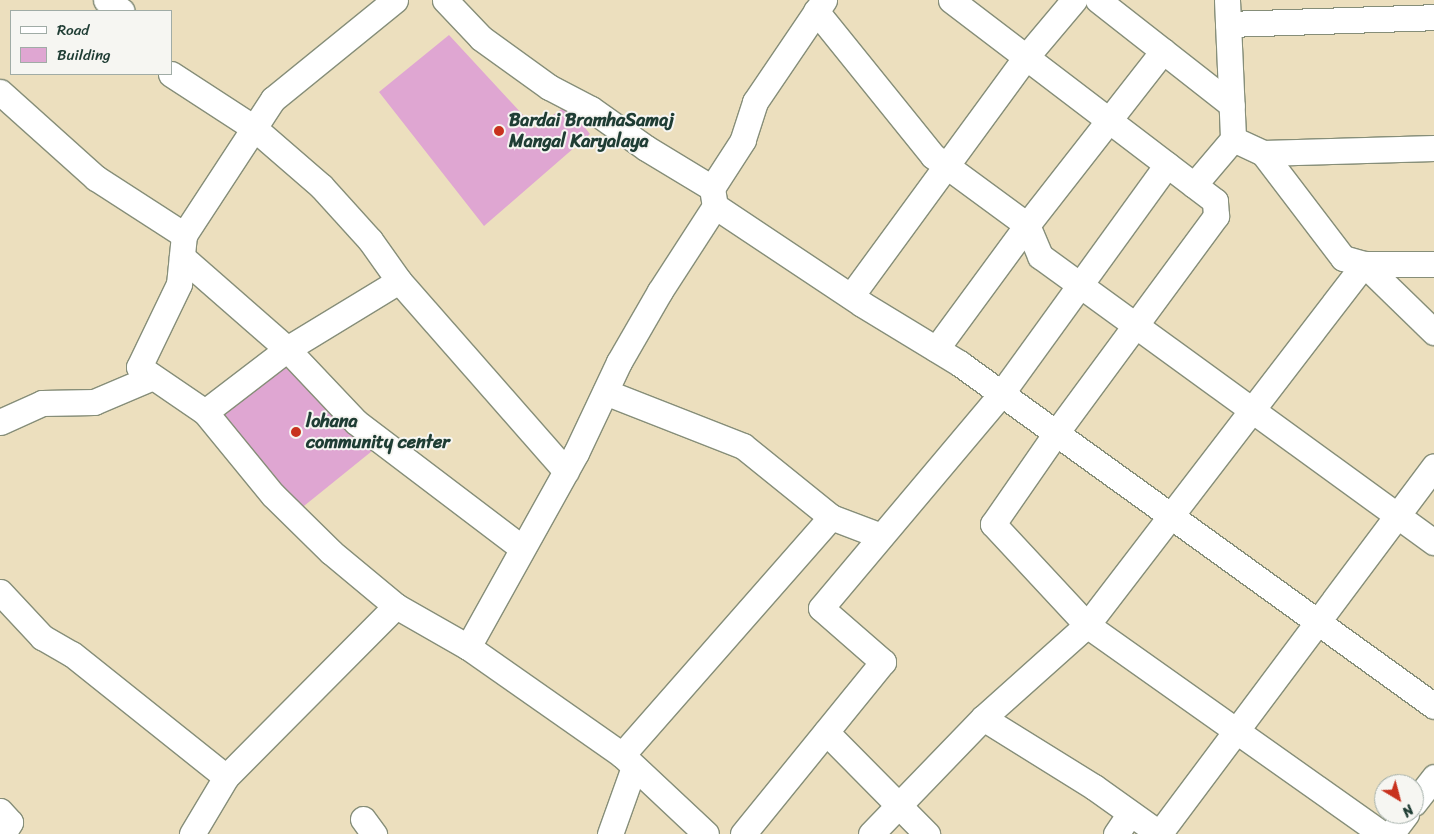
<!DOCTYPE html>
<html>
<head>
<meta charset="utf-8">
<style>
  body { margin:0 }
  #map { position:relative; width:1434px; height:834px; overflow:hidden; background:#ecdfbe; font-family:Sriracha,sans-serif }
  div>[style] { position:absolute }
  .building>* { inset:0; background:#dfa6d2 }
  .roads { filter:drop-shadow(1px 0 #868e79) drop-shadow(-1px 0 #868e79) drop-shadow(0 1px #868e79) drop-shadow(0 -1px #868e79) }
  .street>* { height:25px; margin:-12.5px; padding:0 12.5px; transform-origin:12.5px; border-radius:12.5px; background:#fff }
  .dots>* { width:14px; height:14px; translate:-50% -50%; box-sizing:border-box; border:2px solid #f6f6f2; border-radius:50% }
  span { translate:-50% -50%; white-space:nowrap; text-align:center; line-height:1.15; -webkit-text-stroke:4px #f6f6f2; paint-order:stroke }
  .poi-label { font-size:18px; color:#1f3d34; font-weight:700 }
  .left { translate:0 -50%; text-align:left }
  .legend { position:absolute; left:10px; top:10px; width:162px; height:65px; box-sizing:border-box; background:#f6f6f2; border:1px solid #a0aca6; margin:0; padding:6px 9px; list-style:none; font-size:15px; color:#1f3d34 }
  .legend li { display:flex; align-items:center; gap:10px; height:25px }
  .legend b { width:25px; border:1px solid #a0aca6 }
  .north { position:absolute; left:1374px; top:774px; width:50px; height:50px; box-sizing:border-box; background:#f6f6f2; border:1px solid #a0aca6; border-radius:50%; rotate:143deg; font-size:14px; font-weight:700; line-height:20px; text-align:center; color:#1f3d34 }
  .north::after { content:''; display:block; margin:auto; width:18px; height:22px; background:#c8321e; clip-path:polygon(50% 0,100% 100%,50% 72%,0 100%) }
</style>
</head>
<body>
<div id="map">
  <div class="building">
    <i style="clip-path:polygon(449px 35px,535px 128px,567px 105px,590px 134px,484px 226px,379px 92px)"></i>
    <i style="clip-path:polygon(280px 363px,377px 447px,299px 510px,220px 416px)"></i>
  </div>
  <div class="roads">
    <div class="street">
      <i style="left:106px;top:0;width:19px;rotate:35deg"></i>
      <i style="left:395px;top:0;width:157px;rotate:140.9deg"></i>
      <i style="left:273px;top:99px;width:163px;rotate:123.2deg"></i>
      <i style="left:184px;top:235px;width:49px;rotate:95.8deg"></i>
      <i style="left:179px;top:284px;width:92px;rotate:115.7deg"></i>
      <i style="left:139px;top:367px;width:80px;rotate:34.3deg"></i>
      <i style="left:205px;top:412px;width:107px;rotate:50.7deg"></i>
      <i style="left:273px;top:495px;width:81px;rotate:44.5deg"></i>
      <i style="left:331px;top:552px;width:85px;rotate:39.7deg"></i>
      <i style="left:396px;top:606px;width:83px;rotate:29.7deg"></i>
      <i style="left:468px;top:647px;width:188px;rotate:35deg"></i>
      <i style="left:622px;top:755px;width:317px;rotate:-48.7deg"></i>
      <i style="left:831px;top:517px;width:113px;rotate:-141.1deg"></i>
      <i style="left:743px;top:446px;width:148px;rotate:-158.6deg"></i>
      <i style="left:445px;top:0;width:52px;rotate:46.5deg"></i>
      <i style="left:481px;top:38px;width:84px;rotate:35.8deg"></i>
      <i style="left:549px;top:87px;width:47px;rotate:27.6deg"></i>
      <i style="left:591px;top:109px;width:67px;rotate:35.3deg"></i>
      <i style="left:646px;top:148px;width:77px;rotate:31.2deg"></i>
      <i style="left:824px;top:0;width:123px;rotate:124.1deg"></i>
      <i style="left:755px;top:102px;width:40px;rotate:108deg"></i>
      <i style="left:743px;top:140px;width:57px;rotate:122.9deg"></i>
      <i style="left:712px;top:188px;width:18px;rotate:81deg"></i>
      <i style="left:715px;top:206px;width:177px;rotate:33.7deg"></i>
      <i style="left:862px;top:304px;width:114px;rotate:31.3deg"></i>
      <i style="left:959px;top:363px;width:586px;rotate:35.83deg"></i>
      <i style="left:951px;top:0;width:305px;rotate:37.3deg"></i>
      <i style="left:1194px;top:185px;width:60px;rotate:-49.7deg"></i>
      <i style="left:1098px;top:0;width:170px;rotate:38.1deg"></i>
      <i style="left:1227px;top:0;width:139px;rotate:87.5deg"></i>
      <i style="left:1233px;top:139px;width:33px;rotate:25deg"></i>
      <i style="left:1263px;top:153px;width:132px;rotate:52.7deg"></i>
      <i style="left:1343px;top:258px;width:22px;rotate:16deg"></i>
      <i style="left:1364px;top:264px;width:98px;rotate:44.2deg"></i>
      <i style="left:816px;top:11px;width:186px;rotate:51.1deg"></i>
      <i style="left:933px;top:156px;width:117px;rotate:36.3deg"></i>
      <i style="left:1027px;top:225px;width:34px;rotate:67deg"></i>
      <i style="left:1040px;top:256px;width:487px;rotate:36deg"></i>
      <i style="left:1228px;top:24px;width:206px;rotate:-1.9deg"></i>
      <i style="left:171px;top:74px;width:99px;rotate:33deg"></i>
      <i style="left:254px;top:128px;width:89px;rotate:40.9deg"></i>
      <i style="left:321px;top:186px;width:73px;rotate:47.8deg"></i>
      <i style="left:370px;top:240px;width:50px;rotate:54.7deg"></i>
      <i style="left:399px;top:281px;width:253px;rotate:48.7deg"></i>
      <i style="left:0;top:92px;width:129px;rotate:41.9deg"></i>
      <i style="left:96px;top:178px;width:105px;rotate:32.9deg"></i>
      <i style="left:1263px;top:153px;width:171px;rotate:-1.7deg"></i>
      <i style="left:182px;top:257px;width:140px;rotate:41.2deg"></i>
      <i style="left:287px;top:349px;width:100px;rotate:46.6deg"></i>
      <i style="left:356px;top:422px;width:208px;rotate:37.2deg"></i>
      <i style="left:851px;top:296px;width:296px;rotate:-53.8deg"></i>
      <i style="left:1026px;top:57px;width:75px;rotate:-49.9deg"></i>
      <i style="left:936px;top:349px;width:154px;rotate:-53.7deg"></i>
      <i style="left:1027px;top:225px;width:221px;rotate:-52deg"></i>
      <i style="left:205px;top:412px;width:103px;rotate:-37.5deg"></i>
      <i style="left:287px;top:349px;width:131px;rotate:-31.3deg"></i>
      <i style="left:0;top:422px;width:46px;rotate:-24.3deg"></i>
      <i style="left:42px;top:403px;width:52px;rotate:-1.1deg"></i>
      <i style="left:94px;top:402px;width:64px;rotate:-23deg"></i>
      <i style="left:831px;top:517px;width:53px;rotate:20.8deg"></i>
      <i style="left:0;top:592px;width:62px;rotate:47deg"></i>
      <i style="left:42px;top:637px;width:34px;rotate:30deg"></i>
      <i style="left:72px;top:654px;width:197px;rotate:38.6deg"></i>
      <i style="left:468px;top:647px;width:222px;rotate:-60.9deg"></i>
      <i style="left:576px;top:453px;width:101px;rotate:-64.7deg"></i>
      <i style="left:619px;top:362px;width:82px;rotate:-60deg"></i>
      <i style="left:660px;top:291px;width:101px;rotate:-57.1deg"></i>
      <i style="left:983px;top:718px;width:131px;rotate:31.9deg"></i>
      <i style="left:1094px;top:787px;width:81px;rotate:35.5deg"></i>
      <i style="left:826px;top:732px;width:144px;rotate:45.3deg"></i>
      <i style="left:622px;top:755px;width:115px;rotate:43.2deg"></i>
      <i style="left:1414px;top:803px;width:33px;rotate:-52deg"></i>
      <i style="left:0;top:811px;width:15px;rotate:48deg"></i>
      <i style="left:10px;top:822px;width:14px;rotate:120deg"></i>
      <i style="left:363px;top:819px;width:19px;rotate:54deg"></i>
      <i style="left:192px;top:834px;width:66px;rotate:-59.2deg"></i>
      <i style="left:226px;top:777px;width:241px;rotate:-45.2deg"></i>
      <i style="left:610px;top:834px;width:71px;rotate:-70.3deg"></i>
      <i style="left:743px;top:834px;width:222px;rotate:-50.9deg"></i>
      <i style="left:883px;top:662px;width:82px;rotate:-138.9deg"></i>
      <i style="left:821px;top:608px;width:280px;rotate:-49.9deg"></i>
      <i style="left:1001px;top:394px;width:283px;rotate:-54.1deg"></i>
      <i style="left:871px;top:834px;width:161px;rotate:-46deg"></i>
      <i style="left:983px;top:718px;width:140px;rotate:-41.8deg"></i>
      <i style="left:1087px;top:625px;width:138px;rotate:-132.9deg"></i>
      <i style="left:993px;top:524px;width:111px;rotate:-55.3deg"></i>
      <i style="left:1056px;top:433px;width:270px;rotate:-53.6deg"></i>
      <i style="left:1216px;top:216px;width:15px;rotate:-94deg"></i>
      <i style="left:1215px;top:201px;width:26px;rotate:-143deg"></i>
      <i style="left:1116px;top:834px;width:25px;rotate:-56deg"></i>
      <i style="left:1159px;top:834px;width:459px;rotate:-53.2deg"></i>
      <i style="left:1382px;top:834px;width:362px;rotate:-144.7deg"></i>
      <i style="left:1087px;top:625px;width:455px;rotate:-52.5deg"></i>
      <i style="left:1364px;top:264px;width:70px"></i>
      <i style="left:1391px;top:834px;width:25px;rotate:-53deg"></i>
    </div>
  </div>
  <div class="dots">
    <i style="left:499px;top:131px;background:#c8321e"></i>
    <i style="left:296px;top:432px;background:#c8321e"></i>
  </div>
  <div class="poi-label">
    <span class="left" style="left:509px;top:131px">Bardai BramhaSamaj<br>Mangal Karyalaya</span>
    <span class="left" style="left:306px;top:432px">lohana<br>community center</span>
  </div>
  <ul class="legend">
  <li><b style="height:6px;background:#fff"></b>Road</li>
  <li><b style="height:14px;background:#dfa6d2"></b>Building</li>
  </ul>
  <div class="north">N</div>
</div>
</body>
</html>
